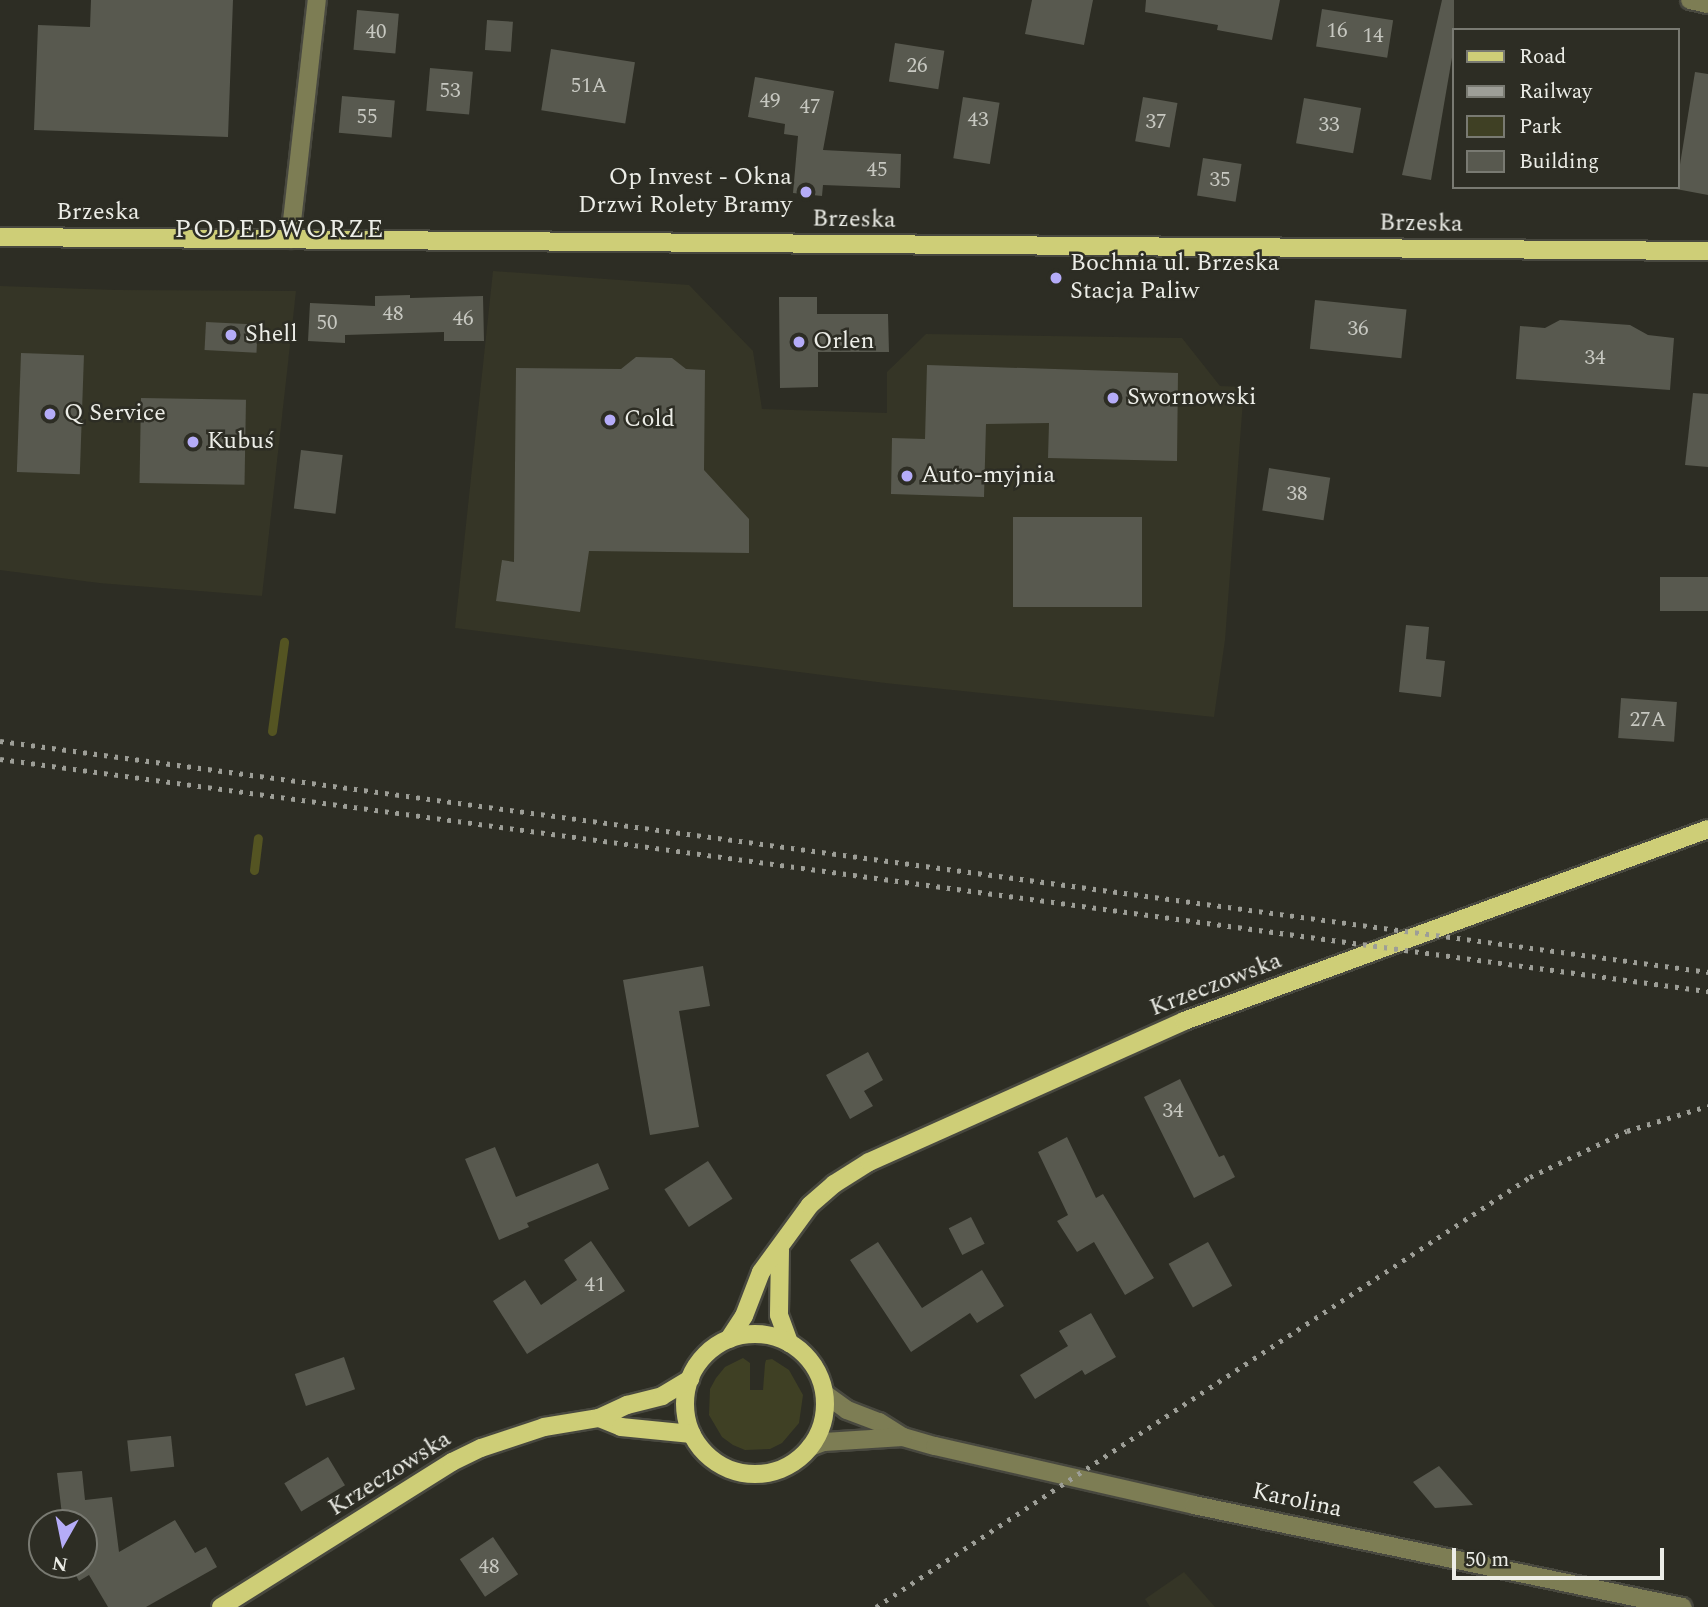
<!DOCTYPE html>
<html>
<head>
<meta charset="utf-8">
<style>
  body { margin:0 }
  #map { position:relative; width:1708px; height:1607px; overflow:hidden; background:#2d2d24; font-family:Spectral,serif }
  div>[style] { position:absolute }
  .built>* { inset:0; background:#353526 }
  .green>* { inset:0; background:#3f4024 }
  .stream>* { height:9px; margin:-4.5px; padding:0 4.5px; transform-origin:4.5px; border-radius:4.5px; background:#545422 }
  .building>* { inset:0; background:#58594f; transform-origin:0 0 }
  .roads { filter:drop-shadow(2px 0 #48483f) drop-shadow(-2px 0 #48483f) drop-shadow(0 2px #48483f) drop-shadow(0 -2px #48483f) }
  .minor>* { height:18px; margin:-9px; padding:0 9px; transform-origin:9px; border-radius:9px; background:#7d7d54 }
  .major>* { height:18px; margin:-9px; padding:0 9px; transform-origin:9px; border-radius:9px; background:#cece77 }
  .major>.ring { margin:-9px; padding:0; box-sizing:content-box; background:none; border:18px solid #cece77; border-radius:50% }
  .rail>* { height:5px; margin-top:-2.5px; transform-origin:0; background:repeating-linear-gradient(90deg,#9d9e97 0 3.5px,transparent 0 10.5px) }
  .dots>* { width:19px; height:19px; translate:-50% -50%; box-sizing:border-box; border:4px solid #2d2d24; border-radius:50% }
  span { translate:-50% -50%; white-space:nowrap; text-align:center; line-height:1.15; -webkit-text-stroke:5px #2d2d24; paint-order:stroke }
  .number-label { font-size:21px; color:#c7c8c1 }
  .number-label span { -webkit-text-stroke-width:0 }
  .poi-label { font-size:24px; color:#ecede7 }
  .right { translate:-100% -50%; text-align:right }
  .left { translate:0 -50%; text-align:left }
  .street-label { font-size:24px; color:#ecede7 }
  .neighbourhood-label { font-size:26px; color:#ecede7; letter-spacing:2px }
  .legend { position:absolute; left:1452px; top:28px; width:228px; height:161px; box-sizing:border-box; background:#2d2d24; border:2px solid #797a72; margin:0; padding:9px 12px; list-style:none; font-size:21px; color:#ecede7 }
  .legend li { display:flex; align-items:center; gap:14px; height:35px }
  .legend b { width:35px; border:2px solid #797a72 }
  .north { position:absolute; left:28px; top:1509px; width:70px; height:70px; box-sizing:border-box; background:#2d2d24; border:2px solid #797a72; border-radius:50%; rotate:189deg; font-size:19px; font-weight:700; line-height:28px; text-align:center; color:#ecede7 }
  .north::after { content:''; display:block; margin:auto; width:24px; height:32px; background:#b5acf8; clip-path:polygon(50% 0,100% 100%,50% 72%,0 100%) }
  .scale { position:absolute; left:1452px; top:1548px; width:212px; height:32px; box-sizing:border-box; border:4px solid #ecede7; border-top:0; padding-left:9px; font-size:21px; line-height:24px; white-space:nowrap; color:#ecede7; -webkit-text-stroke:5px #2d2d24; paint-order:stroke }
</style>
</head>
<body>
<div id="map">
  <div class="built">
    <i style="clip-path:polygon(493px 271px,689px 285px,753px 351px,762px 409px,887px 413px,887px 372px,926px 334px,1182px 338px,1220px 386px,1244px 387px,1225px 640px,1214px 717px,885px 683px,455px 628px)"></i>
    <i style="clip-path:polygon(0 286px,116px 290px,296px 291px,262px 596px,99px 583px,0 570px)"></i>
    <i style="clip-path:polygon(1184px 1572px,1215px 1607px,1150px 1607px,1145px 1599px)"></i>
  </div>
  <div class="green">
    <i style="clip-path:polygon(743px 1358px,750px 1363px,750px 1390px,763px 1390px,765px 1364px,766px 1360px,772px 1359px,789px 1370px,803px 1395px,799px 1423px,782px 1443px,770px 1449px,745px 1450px,733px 1445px,722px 1437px,709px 1415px,710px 1389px,716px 1378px,725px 1367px)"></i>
  </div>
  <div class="stream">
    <i style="left:272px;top:731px;width:90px;rotate:-82.3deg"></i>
    <i style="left:254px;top:870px;width:32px;rotate:-83deg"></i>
  </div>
  <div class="building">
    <i style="clip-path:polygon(91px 0,233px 0,228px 137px,34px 130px,38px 25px,90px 27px)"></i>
    <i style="clip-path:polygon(1032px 0,1093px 0,1084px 45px,1025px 34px)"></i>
    <i style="clip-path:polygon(1146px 0,1280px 0,1272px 40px,1217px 30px,1218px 25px,1145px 12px)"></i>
    <i style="clip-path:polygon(1442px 0,1454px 0,1454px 46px,1431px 180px,1402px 175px)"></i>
    <i style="left:1322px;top:9px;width:72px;height:38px;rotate:9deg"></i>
    <i style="left:357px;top:10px;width:42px;height:40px;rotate:5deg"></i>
    <i style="left:487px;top:20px;width:26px;height:30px;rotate:4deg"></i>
    <i style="left:895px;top:43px;width:50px;height:39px;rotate:9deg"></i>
    <i style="left:551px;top:49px;width:85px;height:62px;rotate:9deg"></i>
    <i style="left:430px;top:68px;width:43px;height:43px;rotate:5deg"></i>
    <i style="clip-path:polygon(1695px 72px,1708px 74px,1708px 195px,1676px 189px)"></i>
    <i style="clip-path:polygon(755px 77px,834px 91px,823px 150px,901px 154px,900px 188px,823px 185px,822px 196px,793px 193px,798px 136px,784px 134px,785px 124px,748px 117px)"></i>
    <i style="left:342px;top:96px;width:53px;height:37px;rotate:5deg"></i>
    <i style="left:963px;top:97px;width:37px;height:62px;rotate:9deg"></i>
    <i style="left:1143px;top:97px;width:35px;height:45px;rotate:10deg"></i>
    <i style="left:1304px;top:98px;width:58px;height:46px;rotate:10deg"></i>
    <i style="left:1203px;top:158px;width:39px;height:38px;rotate:9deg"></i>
    <i style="clip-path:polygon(410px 295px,410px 298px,483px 296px,484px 341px,444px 341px,444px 332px,345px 335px,345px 343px,308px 341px,310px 303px,375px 306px,375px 296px)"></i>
    <i style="clip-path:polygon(779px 297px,817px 297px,817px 314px,888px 314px,889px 352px,818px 352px,818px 387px,780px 388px)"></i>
    <i style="left:1315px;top:300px;width:92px;height:49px;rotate:6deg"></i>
    <i style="clip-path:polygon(1560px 320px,1630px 325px,1648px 335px,1674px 338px,1670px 390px,1516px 379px,1520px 326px,1545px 328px)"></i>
    <i style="left:206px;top:322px;width:52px;height:28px;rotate:3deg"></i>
    <i style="left:21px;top:353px;width:63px;height:119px;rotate:2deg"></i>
    <i style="clip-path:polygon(636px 357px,672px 358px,686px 369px,705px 370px,704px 470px,749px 519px,749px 553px,589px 551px,580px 612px,496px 601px,502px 560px,514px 562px,516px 368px,621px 369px)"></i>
    <i style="clip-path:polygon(927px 365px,1178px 373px,1177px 461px,1048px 458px,1049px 423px,986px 424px,984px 497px,891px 494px,892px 438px,925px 439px)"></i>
    <i style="clip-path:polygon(1693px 393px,1708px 394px,1708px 467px,1685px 465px)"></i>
    <i style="left:141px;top:398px;width:105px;height:85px;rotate:1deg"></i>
    <i style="left:301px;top:450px;width:42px;height:59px;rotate:7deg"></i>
    <i style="left:1269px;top:468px;width:62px;height:43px;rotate:9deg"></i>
    <i style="left:1013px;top:517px;width:129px;height:90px"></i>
    <i style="left:1708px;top:577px;width:34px;height:48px;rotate:90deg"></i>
    <i style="clip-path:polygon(1406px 625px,1429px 627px,1426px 659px,1445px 661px,1441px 697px,1399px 692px)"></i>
    <i style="left:1621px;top:698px;width:56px;height:40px;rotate:4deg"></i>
    <i style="clip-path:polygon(703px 966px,710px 1006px,679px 1011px,699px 1127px,650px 1135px,623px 980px)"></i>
    <i style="clip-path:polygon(868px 1052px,883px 1080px,864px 1091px,873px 1106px,850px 1119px,826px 1075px)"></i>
    <i style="clip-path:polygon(1180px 1079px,1219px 1157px,1224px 1155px,1235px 1177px,1194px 1198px,1144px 1097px)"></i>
    <i style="clip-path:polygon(1067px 1137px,1096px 1198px,1103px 1194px,1154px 1278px,1125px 1295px,1094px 1242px,1077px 1252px,1057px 1221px,1068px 1215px,1038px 1152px)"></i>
    <i style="clip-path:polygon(495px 1147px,516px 1197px,598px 1163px,609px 1189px,527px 1223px,529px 1227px,499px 1240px,465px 1159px)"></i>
    <i style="left:708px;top:1161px;width:45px;height:52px;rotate:57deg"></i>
    <i style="left:971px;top:1217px;width:30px;height:25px;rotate:63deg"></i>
    <i style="clip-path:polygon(591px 1241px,625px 1291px,527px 1354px,493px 1301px,525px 1280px,541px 1305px,577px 1280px,564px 1260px)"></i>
    <i style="clip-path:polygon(878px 1242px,922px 1308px,982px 1270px,1004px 1306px,977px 1323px,970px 1313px,911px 1352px,850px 1260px)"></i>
    <i style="left:1208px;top:1242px;width:50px;height:45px;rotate:61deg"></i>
    <i style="clip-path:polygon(1091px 1313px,1116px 1357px,1085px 1375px,1082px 1370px,1035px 1399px,1020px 1375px,1068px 1346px,1059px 1331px)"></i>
    <i style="left:344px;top:1357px;width:34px;height:52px;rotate:71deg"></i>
    <i style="left:171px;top:1436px;width:31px;height:44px;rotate:84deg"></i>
    <i style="left:328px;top:1457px;width:33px;height:51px;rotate:59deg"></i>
    <i style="clip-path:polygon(1439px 1466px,1473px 1505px,1435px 1508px,1413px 1482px)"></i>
    <i style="clip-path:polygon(82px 1471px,85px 1500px,112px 1497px,119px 1552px,175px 1520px,195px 1553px,206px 1547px,217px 1567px,146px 1607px,108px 1607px,89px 1575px,79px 1581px,70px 1565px,84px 1565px,84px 1523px,63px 1523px,57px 1473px)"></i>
    <i style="left:493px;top:1537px;width:45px;height:40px;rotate:56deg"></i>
  </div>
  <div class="roads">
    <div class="minor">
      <i style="left:1690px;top:0;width:18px;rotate:13deg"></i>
      <i style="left:290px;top:239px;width:241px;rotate:-83.6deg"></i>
      <i style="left:825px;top:1394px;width:27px;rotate:36deg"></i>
      <i style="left:847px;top:1410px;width:34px;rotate:21deg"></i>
      <i style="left:879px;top:1422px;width:28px;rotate:32deg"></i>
      <i style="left:903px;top:1437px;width:33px;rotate:16deg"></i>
      <i style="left:935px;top:1446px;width:266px;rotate:12.8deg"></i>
      <i style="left:1194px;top:1505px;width:499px;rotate:11.8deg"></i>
      <i style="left:810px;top:1447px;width:15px;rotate:-20deg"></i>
      <i style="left:824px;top:1442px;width:79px;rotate:-3.6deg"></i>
    </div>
    <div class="major">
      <i style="left:0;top:237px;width:1708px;rotate:0.47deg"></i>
      <i style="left:780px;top:1250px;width:65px;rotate:90.9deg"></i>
      <i style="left:779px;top:1315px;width:30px;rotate:70deg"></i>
      <i class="ring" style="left:685px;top:1334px;width:122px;height:122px"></i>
      <i style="left:729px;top:1339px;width:27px;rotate:-57deg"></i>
      <i style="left:744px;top:1316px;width:47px;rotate:-68.9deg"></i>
      <i style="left:761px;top:1272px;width:83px;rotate:-53.8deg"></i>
      <i style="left:810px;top:1205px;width:32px;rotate:-41deg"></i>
      <i style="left:834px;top:1184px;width:41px;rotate:-32.2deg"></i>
      <i style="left:869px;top:1162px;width:345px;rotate:-24.1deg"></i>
      <i style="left:1184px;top:1021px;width:558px;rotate:-20.12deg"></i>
      <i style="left:599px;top:1418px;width:24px;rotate:22deg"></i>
      <i style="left:621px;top:1427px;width:71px;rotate:5.6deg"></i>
      <i style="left:221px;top:1607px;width:273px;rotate:-32.1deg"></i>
      <i style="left:452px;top:1462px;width:32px;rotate:-26deg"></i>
      <i style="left:481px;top:1448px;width:66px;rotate:-18.4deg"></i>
      <i style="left:544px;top:1427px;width:56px;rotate:-9.3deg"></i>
      <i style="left:599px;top:1418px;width:31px;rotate:-25deg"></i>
      <i style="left:627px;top:1405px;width:36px;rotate:-14deg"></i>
      <i style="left:662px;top:1396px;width:33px;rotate:-31deg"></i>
    </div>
  </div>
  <div class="rail">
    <i style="left:0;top:741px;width:1724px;rotate:7.7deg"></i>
    <i style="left:0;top:759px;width:1724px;rotate:7.74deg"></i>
    <i style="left:876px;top:1607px;width:783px;rotate:-33.32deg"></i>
    <i style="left:1530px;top:1177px;width:107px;rotate:-25.4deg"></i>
    <i style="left:1627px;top:1131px;width:85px;rotate:-17.2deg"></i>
  </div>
  <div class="dots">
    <i style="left:806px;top:192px;background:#b5acf8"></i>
    <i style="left:1056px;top:278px;background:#b5acf8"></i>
    <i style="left:231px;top:335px;background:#b5acf8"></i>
    <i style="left:799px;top:342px;background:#b5acf8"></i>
    <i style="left:1113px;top:398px;background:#b5acf8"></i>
    <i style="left:50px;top:414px;background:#b5acf8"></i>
    <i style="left:610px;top:420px;background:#b5acf8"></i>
    <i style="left:193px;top:442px;background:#b5acf8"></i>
    <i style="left:907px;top:476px;background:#b5acf8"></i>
  </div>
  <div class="number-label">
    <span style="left:1337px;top:31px">16</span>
    <span style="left:376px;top:32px">40</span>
    <span style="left:1373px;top:36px">14</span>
    <span style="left:917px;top:66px">26</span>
    <span style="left:589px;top:86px">51A</span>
    <span style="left:450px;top:91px">53</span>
    <span style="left:770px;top:101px">49</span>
    <span style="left:810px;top:107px">47</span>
    <span style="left:367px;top:117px">55</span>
    <span style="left:978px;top:120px">43</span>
    <span style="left:1156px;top:122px">37</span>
    <span style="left:1329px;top:125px">33</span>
    <span style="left:877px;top:170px">45</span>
    <span style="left:1220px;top:180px">35</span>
    <span style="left:393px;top:314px">48</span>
    <span style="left:463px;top:319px">46</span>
    <span style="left:327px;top:323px">50</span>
    <span style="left:1358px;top:329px">36</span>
    <span style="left:1595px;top:358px">34</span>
    <span style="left:1297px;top:494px">38</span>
    <span style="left:1648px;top:720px">27A</span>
    <span style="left:1173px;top:1111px">34</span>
    <span style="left:595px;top:1285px">41</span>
    <span style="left:489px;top:1567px">48</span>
  </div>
  <div class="poi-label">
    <span class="right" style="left:792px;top:192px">Op Invest - Okna<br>Drzwi Rolety Bramy</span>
    <span class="left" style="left:1070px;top:278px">Bochnia ul. Brzeska<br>Stacja Paliw</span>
    <span class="left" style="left:245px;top:335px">Shell</span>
    <span class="left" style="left:813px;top:342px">Orlen</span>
    <span class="left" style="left:1127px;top:398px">Swornowski</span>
    <span class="left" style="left:64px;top:414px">Q Service</span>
    <span class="left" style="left:624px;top:420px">Cold</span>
    <span class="left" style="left:207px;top:442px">Kubuś</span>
    <span class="left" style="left:921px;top:476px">Auto-myjnia</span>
  </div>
  <div class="street-label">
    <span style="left:98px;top:213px">Brzeska</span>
    <span style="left:854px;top:220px;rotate:1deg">Brzeska</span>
    <span style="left:1421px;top:224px;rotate:1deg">Brzeska</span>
    <span style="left:1216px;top:985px;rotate:-21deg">Krzeczowska</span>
    <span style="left:390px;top:1474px;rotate:-32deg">Krzeczowska</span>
    <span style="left:1297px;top:1501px;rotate:12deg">Karolina</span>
  </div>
  <div class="neighbourhood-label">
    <span style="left:280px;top:230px">PODEDWORZE</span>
  </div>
  <ul class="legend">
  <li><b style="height:9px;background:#cece77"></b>Road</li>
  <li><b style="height:9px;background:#9d9e97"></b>Railway</li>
  <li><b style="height:19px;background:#3f4024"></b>Park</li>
  <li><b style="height:19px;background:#58594f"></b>Building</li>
  </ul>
  <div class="north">N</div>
  <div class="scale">50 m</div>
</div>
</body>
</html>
